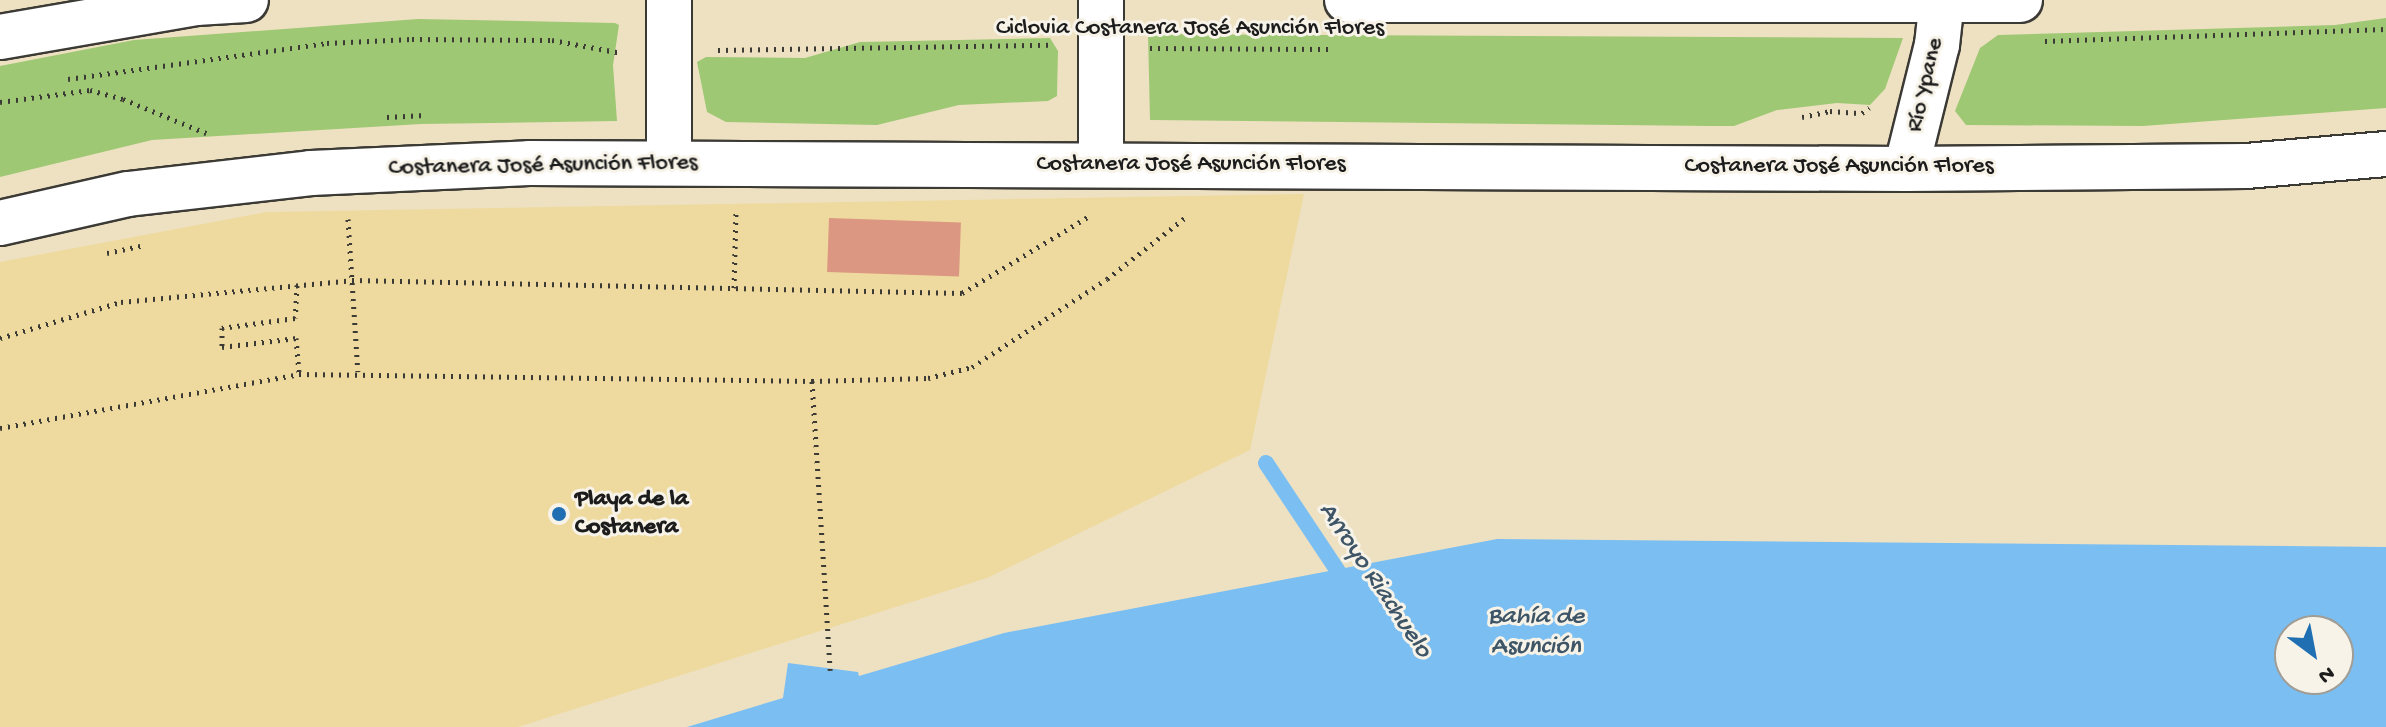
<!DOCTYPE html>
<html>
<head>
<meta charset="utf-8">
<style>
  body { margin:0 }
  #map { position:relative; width:2386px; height:727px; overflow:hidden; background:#eee1c2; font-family:"Gochi Hand",sans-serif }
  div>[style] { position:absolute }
  .green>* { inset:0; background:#9fc874 }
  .sand>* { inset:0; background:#eeda9e }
  .water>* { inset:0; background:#7bbff2 }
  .stream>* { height:16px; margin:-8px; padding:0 8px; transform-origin:8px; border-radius:8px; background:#7bbff2 }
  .building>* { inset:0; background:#db9781; transform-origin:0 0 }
  .path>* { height:5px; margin-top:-2.5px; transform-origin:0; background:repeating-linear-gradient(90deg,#3c3a35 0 2px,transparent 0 8px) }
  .roads { filter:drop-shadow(2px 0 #3c3a35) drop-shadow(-2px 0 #3c3a35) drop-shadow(0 2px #3c3a35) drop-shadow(0 -2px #3c3a35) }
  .minor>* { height:44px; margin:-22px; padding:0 22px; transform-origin:22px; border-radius:22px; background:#fff }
  .highway>* { height:44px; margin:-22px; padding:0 22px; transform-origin:22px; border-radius:22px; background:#fff }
  .dots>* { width:22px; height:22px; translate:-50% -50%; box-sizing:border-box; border:4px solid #f7f3e8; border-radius:50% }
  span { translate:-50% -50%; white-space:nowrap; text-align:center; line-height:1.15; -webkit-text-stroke:6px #f7f3e8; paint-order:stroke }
  .street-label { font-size:24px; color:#1c1c1c }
  .poi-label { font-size:24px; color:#1c1c1c; font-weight:700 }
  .left { translate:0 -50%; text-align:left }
  .water-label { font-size:26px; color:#3d5567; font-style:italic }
  .north { position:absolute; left:2274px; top:615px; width:80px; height:80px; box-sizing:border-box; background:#f7f3e8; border:2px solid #9f9d96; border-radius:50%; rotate:148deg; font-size:22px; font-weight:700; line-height:32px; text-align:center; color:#1c1c1c }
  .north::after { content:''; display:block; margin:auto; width:28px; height:36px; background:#1f6fb2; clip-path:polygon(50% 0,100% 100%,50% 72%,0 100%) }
</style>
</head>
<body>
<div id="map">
  <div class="green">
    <i style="clip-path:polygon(2386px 18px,2386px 108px,2143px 126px,1966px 125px,1955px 111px,1980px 48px,1998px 35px,2335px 25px)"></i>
    <i style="clip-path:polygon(418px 19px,615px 23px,619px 25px,613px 65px,617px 121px,421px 124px,152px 140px,0 177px,0 66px,134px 40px)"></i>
    <i style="clip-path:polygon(1148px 34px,1320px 35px,1903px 38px,1885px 89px,1870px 105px,1837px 103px,1777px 110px,1734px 126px,1711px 126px,1150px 120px)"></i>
    <i style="clip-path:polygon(1050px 38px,1058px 51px,1057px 96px,1048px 101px,959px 105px,877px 125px,726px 122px,707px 112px,697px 62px,706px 57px,805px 58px,860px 42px)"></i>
  </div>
  <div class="sand">
    <i style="clip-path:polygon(1304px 194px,1250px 450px,987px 578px,518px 727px,0 727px,0 262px,267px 212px)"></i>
  </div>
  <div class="water">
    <i style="clip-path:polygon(evenodd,1497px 539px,2386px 547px,2386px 727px,687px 727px,783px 698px,788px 663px,858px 672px,859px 676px,1004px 633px,1497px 539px,2338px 631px,2338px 679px,2290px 679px,2290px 631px,2338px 631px)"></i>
  </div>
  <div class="stream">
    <i style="left:1266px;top:463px;width:150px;rotate:56.4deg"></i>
  </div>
  <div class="building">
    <i style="left:829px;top:218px;width:132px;height:54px;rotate:2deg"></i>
  </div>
  <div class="path">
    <i style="left:2045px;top:41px;width:341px;rotate:-2deg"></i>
    <i style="left:1150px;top:48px;width:182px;rotate:0.3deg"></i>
    <i style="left:718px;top:50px;width:334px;rotate:-0.9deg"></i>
    <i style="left:68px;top:79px;width:261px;rotate:-7.9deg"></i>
    <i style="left:327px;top:43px;width:85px;rotate:-2.7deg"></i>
    <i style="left:412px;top:39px;width:140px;rotate:0.4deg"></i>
    <i style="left:552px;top:40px;width:71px;rotate:10.5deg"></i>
    <i style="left:0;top:102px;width:91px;rotate:-7.6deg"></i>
    <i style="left:90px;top:90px;width:34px;rotate:15deg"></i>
    <i style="left:123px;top:99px;width:90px;rotate:22.3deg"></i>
    <i style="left:387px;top:117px;width:38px;rotate:-3deg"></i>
    <i style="left:1802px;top:117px;width:29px;rotate:-12deg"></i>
    <i style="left:1830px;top:111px;width:32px;rotate:4deg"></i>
    <i style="left:1862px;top:113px;width:9px;rotate:-36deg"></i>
    <i style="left:348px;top:219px;width:153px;rotate:86.3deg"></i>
    <i style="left:107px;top:253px;width:38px;rotate:-12deg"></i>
    <i style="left:297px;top:285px;width:33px;rotate:93deg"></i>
    <i style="left:295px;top:318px;width:74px;rotate:172.2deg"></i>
    <i style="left:222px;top:328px;width:19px;rotate:90deg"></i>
    <i style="left:222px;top:347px;width:75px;rotate:-6.9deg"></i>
    <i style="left:296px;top:338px;width:36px;rotate:85deg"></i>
    <i style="left:734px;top:288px;width:75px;rotate:-88.5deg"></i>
    <i style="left:0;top:338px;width:126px;rotate:-16.6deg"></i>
    <i style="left:121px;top:302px;width:232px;rotate:-5.4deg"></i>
    <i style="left:352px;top:280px;width:610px;rotate:1.22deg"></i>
    <i style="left:962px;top:293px;width:151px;rotate:-31.2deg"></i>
    <i style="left:812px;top:381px;width:290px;rotate:86.4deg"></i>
    <i style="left:0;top:428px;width:304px;rotate:-10.2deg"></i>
    <i style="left:299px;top:374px;width:513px;rotate:0.78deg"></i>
    <i style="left:812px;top:381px;width:116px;rotate:-1.5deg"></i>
    <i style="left:928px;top:378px;width:45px;rotate:-14deg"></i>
    <i style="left:972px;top:367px;width:161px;rotate:-33.1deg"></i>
    <i style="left:1107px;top:279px;width:102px;rotate:-38.2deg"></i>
  </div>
  <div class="roads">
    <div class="minor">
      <i style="left:1906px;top:169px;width:128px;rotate:-76deg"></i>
      <i style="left:1937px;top:45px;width:45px;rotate:-83.7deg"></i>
    </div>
    <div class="highway">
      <i style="left:1101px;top:0;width:164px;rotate:90deg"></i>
      <i style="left:1347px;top:0;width:673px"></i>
      <i style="left:0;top:37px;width:199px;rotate:-9.8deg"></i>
      <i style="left:196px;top:3px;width:50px;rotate:-3.4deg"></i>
      <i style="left:669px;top:163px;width:163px;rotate:-90deg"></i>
      <i style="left:0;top:223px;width:131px;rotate:-12.8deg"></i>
      <i style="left:128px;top:194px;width:184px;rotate:-6.5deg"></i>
      <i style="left:311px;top:173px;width:218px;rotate:-2.6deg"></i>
      <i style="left:529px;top:163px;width:1377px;rotate:0.25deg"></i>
      <i style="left:1906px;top:169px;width:340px;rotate:-0.5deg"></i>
      <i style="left:2246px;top:166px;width:141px;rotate:-4.9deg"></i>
    </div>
  </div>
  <div class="dots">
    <i style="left:559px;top:514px;background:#1f6fb2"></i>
  </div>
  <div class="street-label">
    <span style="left:1190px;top:29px">Ciclovia Costanera José Asunción Flores</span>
    <span style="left:1926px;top:85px;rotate:-77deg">Río Ypane</span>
    <span style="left:1191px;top:165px">Costanera José Asunción Flores</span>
    <span style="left:543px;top:166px;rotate:-1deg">Costanera José Asunción Flores</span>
    <span style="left:1839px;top:167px">Costanera José Asunción Flores</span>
  </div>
  <div class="poi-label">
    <span class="left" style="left:575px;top:514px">Playa de la<br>Costanera</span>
  </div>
  <div class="water-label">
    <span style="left:1374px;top:581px;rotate:56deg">Arroyo Riachuelo</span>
    <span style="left:1536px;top:633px">Bahía de<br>Asunción</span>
  </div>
  <div class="north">N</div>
</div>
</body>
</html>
